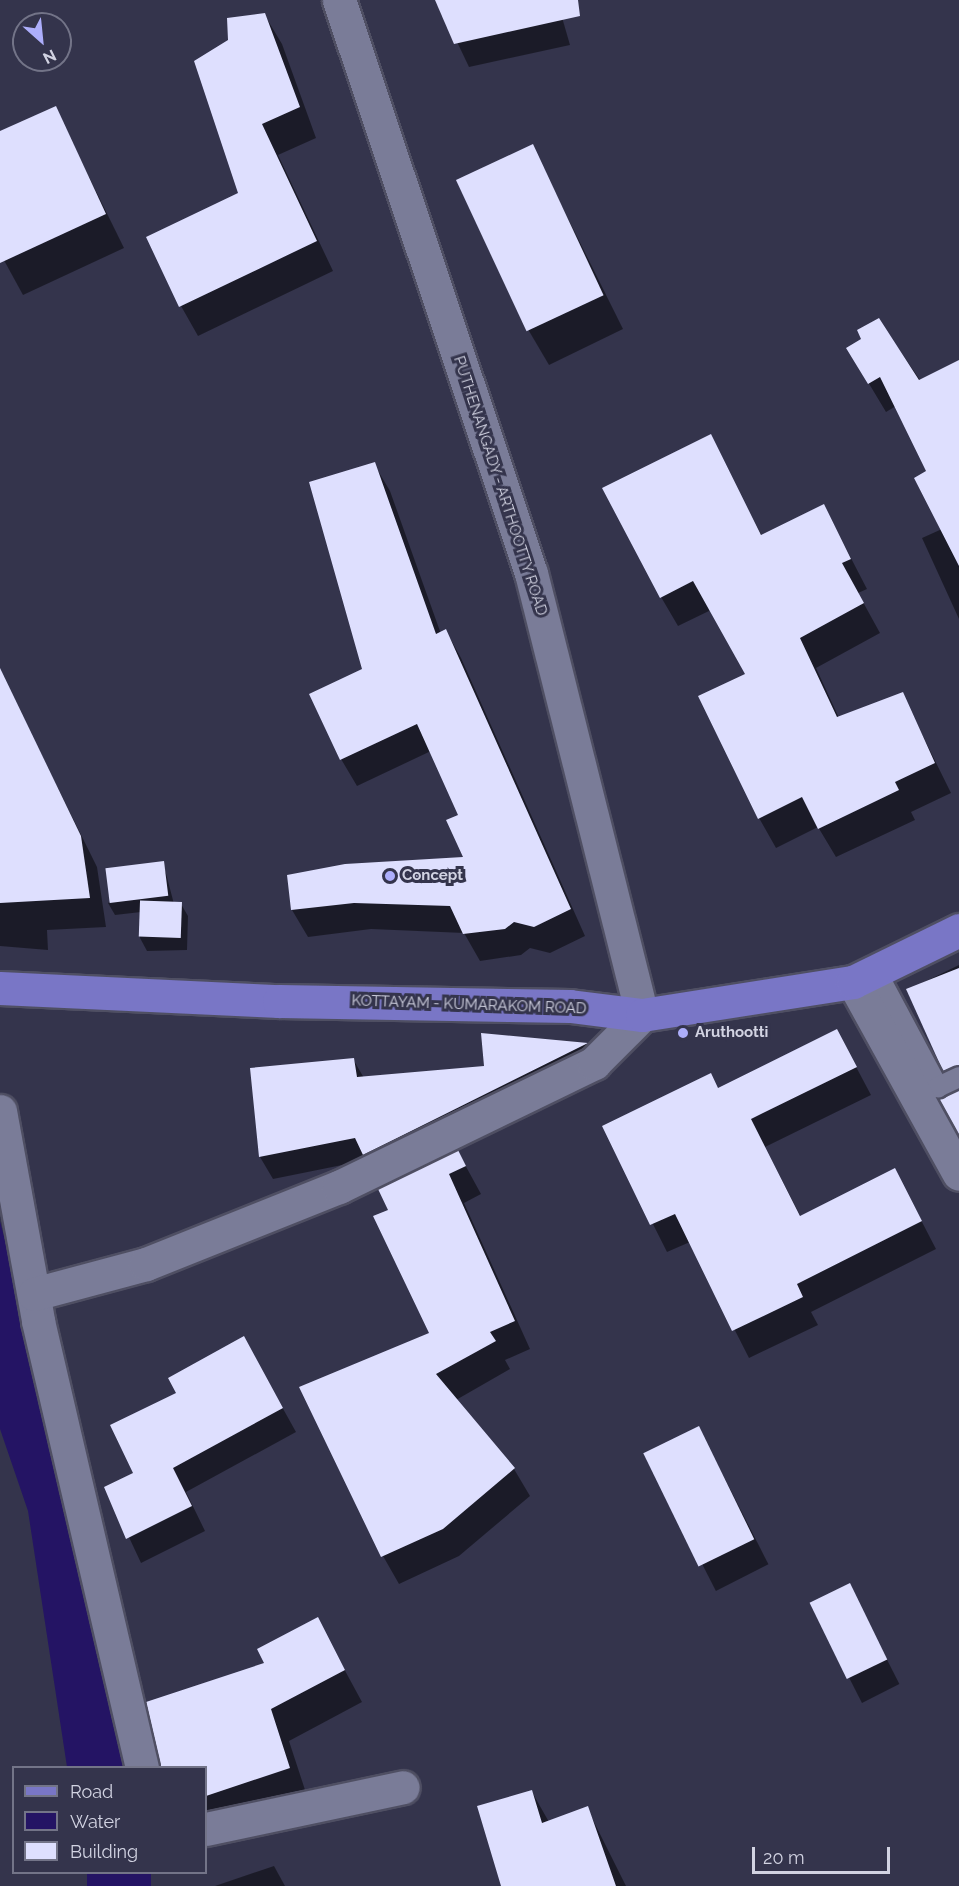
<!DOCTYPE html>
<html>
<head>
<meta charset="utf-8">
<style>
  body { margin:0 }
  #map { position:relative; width:959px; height:1886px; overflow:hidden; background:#34344c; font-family:Raleway,sans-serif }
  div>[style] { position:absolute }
  .water>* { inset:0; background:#241464; transform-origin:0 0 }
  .shadow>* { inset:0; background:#0007; transform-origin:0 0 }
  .building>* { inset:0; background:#dedffe; transform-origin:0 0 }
  .roads { filter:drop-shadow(2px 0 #4f4f63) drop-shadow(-2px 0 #4f4f63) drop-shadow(0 2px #4f4f63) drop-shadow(0 -2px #4f4f63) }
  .lane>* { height:20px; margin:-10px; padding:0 10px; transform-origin:10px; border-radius:10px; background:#7a7c98 }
  .street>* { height:33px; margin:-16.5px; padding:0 16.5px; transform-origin:16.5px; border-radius:16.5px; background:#7a7c98 }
  .secondary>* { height:33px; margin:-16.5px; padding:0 16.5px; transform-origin:16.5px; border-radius:16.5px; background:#7a7c98 }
  .primary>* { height:33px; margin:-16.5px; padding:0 16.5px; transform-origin:16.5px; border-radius:16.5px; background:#7976c6 }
  .dots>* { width:16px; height:16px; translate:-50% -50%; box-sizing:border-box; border:3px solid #34344c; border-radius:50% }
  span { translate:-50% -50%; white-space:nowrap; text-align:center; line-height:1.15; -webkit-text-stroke:6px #34344c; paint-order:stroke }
  .street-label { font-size:15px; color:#d2d3e2 }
  .poi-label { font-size:15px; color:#d2d3e2; font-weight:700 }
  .left { translate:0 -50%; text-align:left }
  .legend { position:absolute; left:12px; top:1766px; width:195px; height:108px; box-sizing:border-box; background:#34344c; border:2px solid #737488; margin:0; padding:8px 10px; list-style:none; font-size:18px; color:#d2d3e2 }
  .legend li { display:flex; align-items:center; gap:12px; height:30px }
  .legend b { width:30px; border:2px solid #737488 }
  .north { position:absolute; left:12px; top:12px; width:60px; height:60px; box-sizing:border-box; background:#34344c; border:2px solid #737488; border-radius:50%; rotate:153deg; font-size:16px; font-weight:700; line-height:24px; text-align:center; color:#d2d3e2 }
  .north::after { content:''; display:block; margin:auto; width:21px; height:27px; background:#adaefb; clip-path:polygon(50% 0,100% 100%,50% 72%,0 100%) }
  .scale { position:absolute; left:752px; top:1847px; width:138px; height:27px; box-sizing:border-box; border:3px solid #d2d3e2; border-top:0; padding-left:8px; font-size:18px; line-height:21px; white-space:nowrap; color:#d2d3e2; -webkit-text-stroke:4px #34344c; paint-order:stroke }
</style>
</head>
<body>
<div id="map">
  <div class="water">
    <i style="clip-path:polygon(0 1221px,32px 1347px,126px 1767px,67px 1767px,28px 1511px,0 1429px)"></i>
    <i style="left:87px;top:1873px;width:64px;height:13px"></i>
  </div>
  <div class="shadow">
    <i style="clip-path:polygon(437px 0,557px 0,570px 45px,469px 67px)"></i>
    <i style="clip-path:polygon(264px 14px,282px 44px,316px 138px,278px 155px,333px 271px,198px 336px,181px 306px,239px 194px,229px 40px)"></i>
    <i style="clip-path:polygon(55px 108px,124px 248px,23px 295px,0 253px,0 133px)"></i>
    <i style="clip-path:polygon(532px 146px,623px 329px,549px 365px,529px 331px)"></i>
    <i style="clip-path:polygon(879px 320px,920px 380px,959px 458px,959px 619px,922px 538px,942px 529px,928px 472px,896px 406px,886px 412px,865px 377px,863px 339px)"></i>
    <i style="clip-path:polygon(710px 436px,762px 536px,824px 506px,867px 589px,858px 593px,880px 633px,816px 668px,839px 718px,902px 694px,951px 793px,911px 812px,915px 820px,836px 857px,818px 827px,776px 848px,759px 818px,747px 674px,711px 610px,678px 626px,661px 597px)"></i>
    <i style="clip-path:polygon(374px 464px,390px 491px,441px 634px,446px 631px,461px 658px,585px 936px,550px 953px,530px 948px,521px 955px,480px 961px,464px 933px,371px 929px,308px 937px,292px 910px,465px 859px,460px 815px,431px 751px,357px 786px,341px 759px,364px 670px)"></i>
    <i style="clip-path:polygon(0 671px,97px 867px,106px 927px,47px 930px,48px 950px,0 946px)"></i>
    <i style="clip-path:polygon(163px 862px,174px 904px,181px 904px,188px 916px,187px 950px,147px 951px,140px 938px,141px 912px,115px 915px,108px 903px)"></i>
    <i style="clip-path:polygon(959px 965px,959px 1078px,951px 1082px,908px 990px)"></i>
    <i style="clip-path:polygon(837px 1031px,871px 1095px,765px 1147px,801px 1217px,895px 1170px,936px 1249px,811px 1312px,818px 1325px,749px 1358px,690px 1242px,667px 1252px,604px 1127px,719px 1090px)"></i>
    <i style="clip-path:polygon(483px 1034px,587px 1044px,599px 1066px,367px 1160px,273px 1179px,260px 1157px,353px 1059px,364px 1078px,486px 1068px)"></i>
    <i style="clip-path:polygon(458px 1152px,481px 1194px,464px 1203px,530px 1349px,505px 1360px,510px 1369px,456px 1400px,514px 1469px,530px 1496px,459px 1556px,399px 1584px,383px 1556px,431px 1334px,390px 1210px)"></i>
    <i style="clip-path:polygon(257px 1362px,296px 1432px,186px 1492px,205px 1531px,141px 1563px,106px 1488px,134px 1473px)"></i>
    <i style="left:699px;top:1428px;width:153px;height:59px;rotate:63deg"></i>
    <i style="left:849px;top:1585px;width:111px;height:42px;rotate:63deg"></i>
    <i style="clip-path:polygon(317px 1619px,362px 1702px,289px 1741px,308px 1799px,206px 1833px,206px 1768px,162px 1764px)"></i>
    <i style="clip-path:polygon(532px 1792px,549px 1822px,587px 1808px,626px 1886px,502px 1886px)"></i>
    <i style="clip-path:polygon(274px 1866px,285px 1886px,215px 1886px)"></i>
  </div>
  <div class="building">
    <i style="clip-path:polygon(435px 0,578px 0,580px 16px,454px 44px)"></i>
    <i style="clip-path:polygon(265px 13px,300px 107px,262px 124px,317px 241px,179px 307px,146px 237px,238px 193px,194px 61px,228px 40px,227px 18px)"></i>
    <i style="clip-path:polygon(56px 106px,106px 214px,0 263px,0 131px)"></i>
    <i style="left:533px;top:144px;width:167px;height:85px;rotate:65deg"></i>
    <i style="clip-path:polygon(879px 318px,919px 380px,959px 360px,959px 566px,914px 478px,926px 471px,880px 377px,868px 384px,846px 348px,861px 339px,857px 330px)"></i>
    <i style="clip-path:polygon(711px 434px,761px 535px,824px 504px,851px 559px,842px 563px,864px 603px,800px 638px,837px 717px,903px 692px,935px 763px,895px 782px,899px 790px,818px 829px,802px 797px,758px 819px,698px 696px,745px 674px,693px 581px,660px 598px,602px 488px)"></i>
    <i style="clip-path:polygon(375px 462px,436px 634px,446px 629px,571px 909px,534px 927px,514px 922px,505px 929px,463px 934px,450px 906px,354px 903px,291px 910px,287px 875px,345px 864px,463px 857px,446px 820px,458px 815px,417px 724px,340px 760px,309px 694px,362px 669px,309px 482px)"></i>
    <i style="clip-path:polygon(0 668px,81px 836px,90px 898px,0 903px)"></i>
    <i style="left:164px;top:861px;width:35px;height:59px;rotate:83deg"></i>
    <i style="left:182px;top:902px;width:36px;height:42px;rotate:92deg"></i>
    <i style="clip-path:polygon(959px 968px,959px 1065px,943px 1071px,906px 989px)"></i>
    <i style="clip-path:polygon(837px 1029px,857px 1067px,751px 1119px,800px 1216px,895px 1168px,922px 1221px,797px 1284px,803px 1297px,732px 1331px,675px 1214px,650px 1225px,602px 1126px,711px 1073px,718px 1088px)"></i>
    <i style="clip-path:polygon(481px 1033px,588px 1043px,363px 1155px,355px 1138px,259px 1157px,250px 1068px,354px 1058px,357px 1077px,484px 1066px)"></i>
    <i style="clip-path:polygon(959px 1090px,959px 1135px,939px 1099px)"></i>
    <i style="clip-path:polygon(458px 1150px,466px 1166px,449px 1174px,515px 1321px,490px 1332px,496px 1341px,436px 1374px,515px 1468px,443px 1529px,381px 1557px,299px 1387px,429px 1333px,373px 1216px,388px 1210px,378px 1189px)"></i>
    <i style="clip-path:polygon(244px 1336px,283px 1408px,173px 1468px,192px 1506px,126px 1539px,104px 1487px,133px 1473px,110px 1425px,176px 1393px,168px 1378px)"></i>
    <i style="left:699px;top:1426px;width:126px;height:62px;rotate:64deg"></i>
    <i style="left:850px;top:1583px;width:85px;height:45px;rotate:64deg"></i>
    <i style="clip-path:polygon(318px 1617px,345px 1670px,271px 1709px,290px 1768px,206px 1796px,206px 1767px,160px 1767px,146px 1702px,264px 1663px,257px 1649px)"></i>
    <i style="clip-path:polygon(532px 1790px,542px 1823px,588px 1806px,616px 1886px,501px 1886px,477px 1806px)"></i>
  </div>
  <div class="roads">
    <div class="lane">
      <i style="left:876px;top:971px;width:132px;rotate:61.9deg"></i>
      <i style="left:938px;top:1087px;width:23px;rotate:-25deg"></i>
    </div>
    <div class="street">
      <i style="left:853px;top:982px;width:219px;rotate:61.1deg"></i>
      <i style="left:0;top:1111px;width:213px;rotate:79.7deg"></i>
      <i style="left:38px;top:1321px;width:459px;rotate:76.9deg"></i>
      <i style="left:34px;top:1294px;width:116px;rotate:-15deg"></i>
      <i style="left:146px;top:1264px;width:208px;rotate:-21.8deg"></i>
      <i style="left:339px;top:1187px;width:284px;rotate:-25.9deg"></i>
      <i style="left:594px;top:1063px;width:68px;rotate:-45deg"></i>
      <i style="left:206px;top:1829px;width:201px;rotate:-12deg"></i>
    </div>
    <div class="secondary">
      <i style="left:339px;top:0;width:604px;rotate:71.48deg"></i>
      <i style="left:531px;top:573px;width:456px;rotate:75.9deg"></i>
    </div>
    <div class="primary">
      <i style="left:0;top:988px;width:279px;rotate:2.7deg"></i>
      <i style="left:279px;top:1001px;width:291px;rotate:1deg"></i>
      <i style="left:570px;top:1006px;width:73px;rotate:7.1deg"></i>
      <i style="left:642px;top:1015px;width:214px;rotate:-8.9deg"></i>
      <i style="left:853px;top:982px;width:118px;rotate:-26.1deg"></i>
    </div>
  </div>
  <div class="dots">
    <i style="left:390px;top:876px;background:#adaefb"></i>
    <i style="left:683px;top:1033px;background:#adaefb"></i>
  </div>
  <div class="street-label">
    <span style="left:500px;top:486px;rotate:72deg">PUTHENANGADY - ARTHOOTTY ROAD</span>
    <span style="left:469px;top:1005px;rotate:2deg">KOTTAYAM - KUMARAKOM ROAD</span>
  </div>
  <div class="poi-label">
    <span class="left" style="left:402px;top:876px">Concept</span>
    <span class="left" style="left:695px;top:1033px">Aruthootti</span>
  </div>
  <ul class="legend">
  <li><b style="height:8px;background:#7976c6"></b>Road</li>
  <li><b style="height:16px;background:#241464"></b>Water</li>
  <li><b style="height:16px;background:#dedffe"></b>Building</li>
  </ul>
  <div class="north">N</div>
  <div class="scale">20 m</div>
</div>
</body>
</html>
